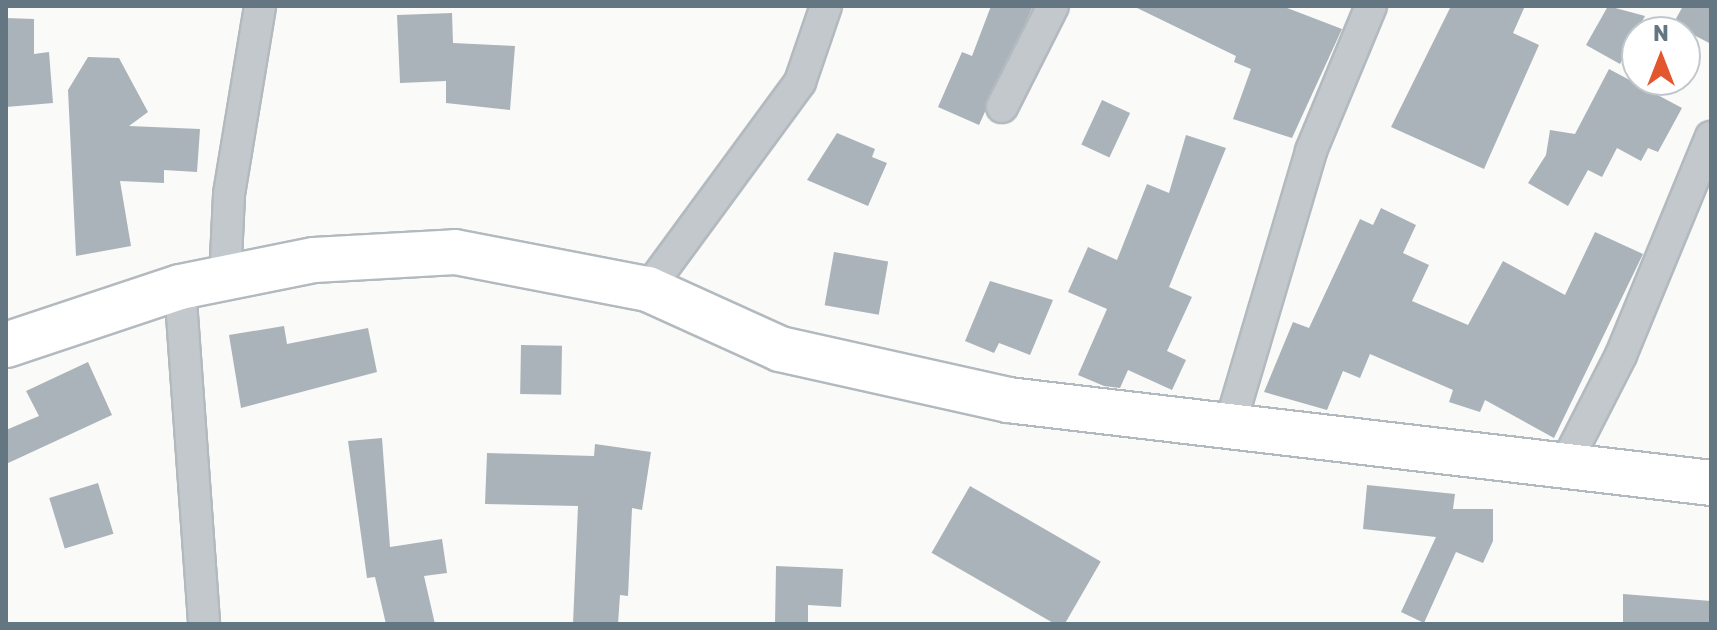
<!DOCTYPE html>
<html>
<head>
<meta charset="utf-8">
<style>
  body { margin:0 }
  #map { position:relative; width:1717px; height:630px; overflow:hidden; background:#fafaf8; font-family:Rubik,sans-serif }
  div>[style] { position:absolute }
  .building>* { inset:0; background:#aab3b9; transform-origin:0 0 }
  .roads { filter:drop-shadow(2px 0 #b3babf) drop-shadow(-2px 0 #b3babf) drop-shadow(0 2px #b3babf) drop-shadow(0 -2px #b3babf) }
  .street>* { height:30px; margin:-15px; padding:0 15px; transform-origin:15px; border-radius:15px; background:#c3c8cc }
  .secondary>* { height:44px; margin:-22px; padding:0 22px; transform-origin:22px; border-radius:22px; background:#fff }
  span { translate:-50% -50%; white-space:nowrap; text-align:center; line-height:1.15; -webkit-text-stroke:8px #fff; paint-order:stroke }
  .frame { position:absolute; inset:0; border:8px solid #657683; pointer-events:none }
  .north { position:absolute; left:1621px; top:16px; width:80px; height:80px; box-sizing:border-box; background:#fff; border:2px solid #c1c8cd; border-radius:50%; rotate:0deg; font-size:22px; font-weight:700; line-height:32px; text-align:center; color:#657683 }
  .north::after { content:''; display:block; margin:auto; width:28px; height:36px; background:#e4572e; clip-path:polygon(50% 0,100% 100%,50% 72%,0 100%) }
</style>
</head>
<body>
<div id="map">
  <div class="building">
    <i style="clip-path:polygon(991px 6px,1033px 6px,979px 125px,938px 107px,962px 52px,972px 56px)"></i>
    <i style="clip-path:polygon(1133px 6px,1282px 6px,1342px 29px,1292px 138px,1233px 119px,1251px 69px,1234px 62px,1236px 56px)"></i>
    <i style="clip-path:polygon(1451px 6px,1525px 6px,1513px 33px,1539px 45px,1484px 169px,1391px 127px)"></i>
    <i style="clip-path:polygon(1608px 6px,1645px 16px,1620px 64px,1586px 45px)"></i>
    <i style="clip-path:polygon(1683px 6px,1711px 6px,1711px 44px,1673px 24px)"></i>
    <i style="clip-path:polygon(452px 13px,453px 43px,515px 46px,510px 110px,446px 103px,446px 81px,400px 83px,397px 15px)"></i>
    <i style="clip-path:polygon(6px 18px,34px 19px,34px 54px,49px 52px,53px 103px,6px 107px)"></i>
    <i style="clip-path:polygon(88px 57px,119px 58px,148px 112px,129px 126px,200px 129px,197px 172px,164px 170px,164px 183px,120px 181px,131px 246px,76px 256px,68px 90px)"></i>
    <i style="clip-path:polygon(1609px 69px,1682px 108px,1658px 152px,1648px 148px,1641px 161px,1617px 148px,1602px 177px,1588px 170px,1568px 206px,1528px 183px,1546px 155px,1550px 130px,1575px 134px)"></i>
    <i style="left:1102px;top:100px;width:31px;height:49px;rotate:25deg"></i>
    <i style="clip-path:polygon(837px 133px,875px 149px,872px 157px,887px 163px,868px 206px,807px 180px)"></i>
    <i style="clip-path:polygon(1186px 135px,1226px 148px,1169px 287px,1192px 297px,1167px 351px,1186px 360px,1172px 390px,1128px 370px,1120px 388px,1104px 386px,1078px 375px,1107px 309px,1068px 292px,1088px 247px,1117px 260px,1147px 184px,1169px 193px)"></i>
    <i style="clip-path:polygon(1381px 208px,1416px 225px,1403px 253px,1429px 265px,1412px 301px,1468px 325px,1503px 261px,1565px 295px,1595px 232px,1643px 254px,1554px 438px,1485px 400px,1480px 412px,1449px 402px,1453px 390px,1370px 354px,1360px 378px,1343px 371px,1327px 410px,1264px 392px,1293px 322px,1309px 328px,1360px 219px,1373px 225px)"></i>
    <i style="left:834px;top:252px;width:55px;height:54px;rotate:10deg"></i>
    <i style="clip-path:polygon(990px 281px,1053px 300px,1030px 355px,999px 343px,994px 353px,965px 341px)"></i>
    <i style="clip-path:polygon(284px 326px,287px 344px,368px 328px,377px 372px,241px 408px,229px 335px)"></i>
    <i style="left:521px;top:345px;width:41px;height:49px;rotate:1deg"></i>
    <i style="clip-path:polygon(88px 362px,112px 415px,6px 464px,6px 430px,39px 416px,26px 391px)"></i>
    <i style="clip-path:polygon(382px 438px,390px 547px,442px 539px,447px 573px,424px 576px,435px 624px,386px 624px,375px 577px,367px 578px,348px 441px)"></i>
    <i style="clip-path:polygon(595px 444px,651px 452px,642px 510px,632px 508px,628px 596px,620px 595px,618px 624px,573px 624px,578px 506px,485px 504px,487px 453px,594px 456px)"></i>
    <i style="left:98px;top:483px;width:53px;height:51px;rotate:73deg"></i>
    <i style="clip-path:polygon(1367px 485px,1455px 494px,1453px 509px,1493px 509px,1493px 541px,1483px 563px,1456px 552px,1424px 623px,1401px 612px,1436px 537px,1363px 529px)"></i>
    <i style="left:970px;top:486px;width:151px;height:77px;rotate:30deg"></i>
    <i style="clip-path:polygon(776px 566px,843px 569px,841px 607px,808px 605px,808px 624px,775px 624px)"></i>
    <i style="clip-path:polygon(1623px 594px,1711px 601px,1711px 624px,1623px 624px)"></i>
  </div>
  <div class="roads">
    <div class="street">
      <i style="left:1002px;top:107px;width:113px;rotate:-63.2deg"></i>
      <i style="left:225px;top:280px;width:86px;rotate:-87.3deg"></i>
      <i style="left:229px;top:194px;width:191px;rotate:-80.6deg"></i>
      <i style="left:180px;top:287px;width:338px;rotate:85.9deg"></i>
      <i style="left:648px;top:289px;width:257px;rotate:-53.7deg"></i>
      <i style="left:800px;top:82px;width:80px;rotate:-71.1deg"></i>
      <i style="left:1230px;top:425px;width:286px;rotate:-73.5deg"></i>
      <i style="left:1311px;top:151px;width:157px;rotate:-67.5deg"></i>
      <i style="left:1564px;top:467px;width:126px;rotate:-63deg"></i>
      <i style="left:1621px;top:355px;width:236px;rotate:-67.6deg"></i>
    </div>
    <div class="secondary">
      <i style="left:6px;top:345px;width:183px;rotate:-18.4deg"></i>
      <i style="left:180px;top:287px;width:137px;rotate:-11.4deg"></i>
      <i style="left:314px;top:260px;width:141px;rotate:-3.2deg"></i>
      <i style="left:455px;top:252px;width:197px;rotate:10.9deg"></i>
      <i style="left:648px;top:289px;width:145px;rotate:24.4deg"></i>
      <i style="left:780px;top:349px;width:234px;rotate:12.6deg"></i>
      <i style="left:1008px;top:400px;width:708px;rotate:6.73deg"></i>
    </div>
  </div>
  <div class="frame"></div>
  <div class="north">N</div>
</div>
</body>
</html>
